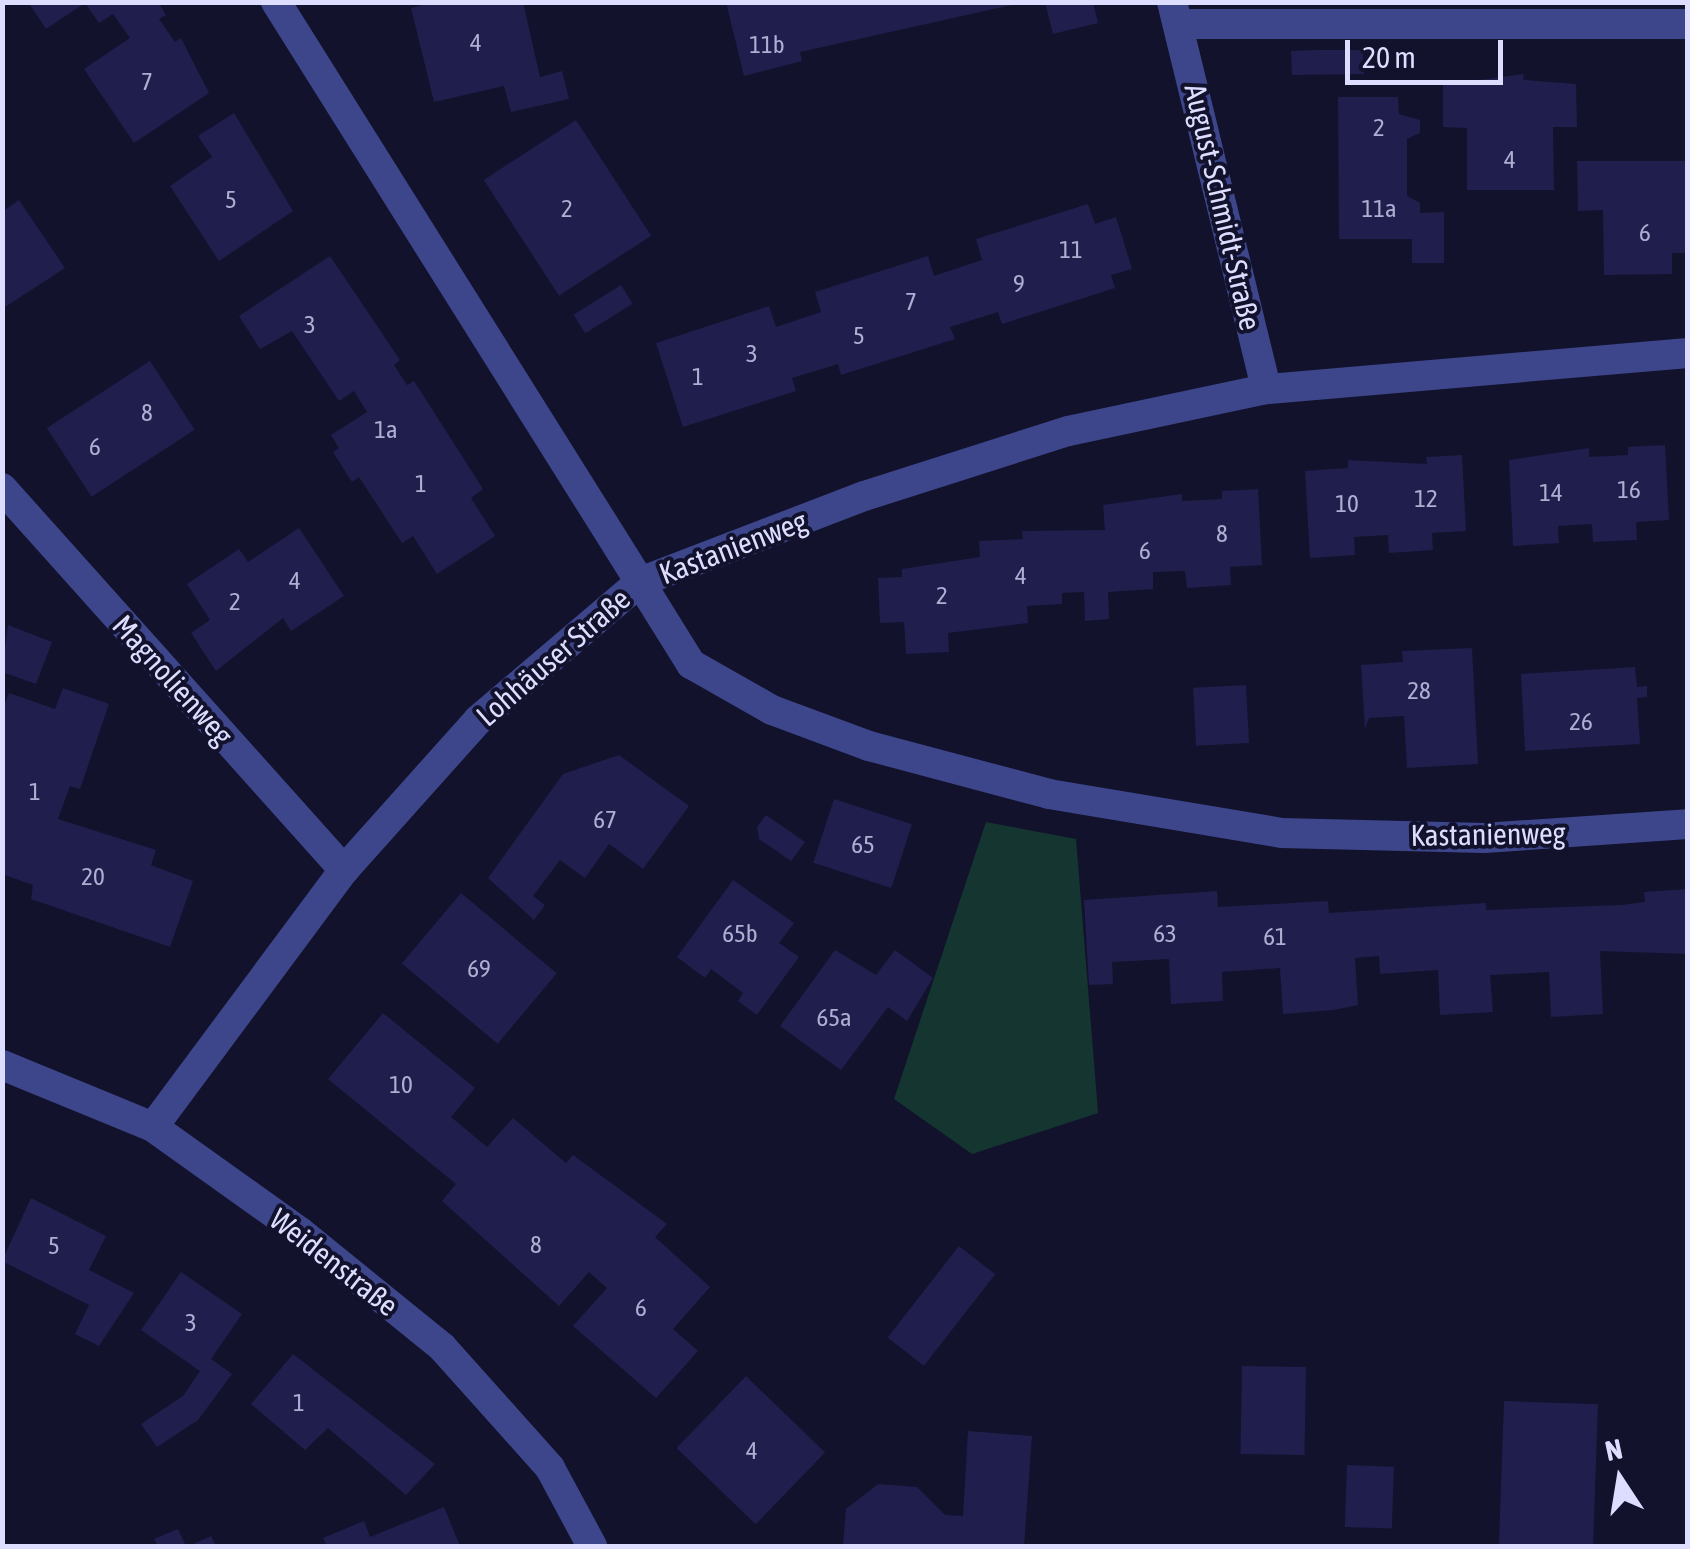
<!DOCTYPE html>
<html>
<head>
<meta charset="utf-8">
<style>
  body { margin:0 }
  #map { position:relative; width:1690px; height:1549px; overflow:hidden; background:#12122c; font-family:"Asap Condensed",sans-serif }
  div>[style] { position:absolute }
  .green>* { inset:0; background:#153630 }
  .building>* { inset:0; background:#201e4d; transform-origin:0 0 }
  .minor>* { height:30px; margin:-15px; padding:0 15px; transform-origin:15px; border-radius:15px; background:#3d468b }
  span { translate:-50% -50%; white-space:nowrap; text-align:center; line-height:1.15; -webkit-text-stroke:8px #12122c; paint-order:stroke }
  .number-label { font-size:25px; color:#aeaed2 }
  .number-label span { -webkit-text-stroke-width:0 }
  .street-label { font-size:30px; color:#dddeff }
  .frame { position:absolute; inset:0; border:5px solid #dddeff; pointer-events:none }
  .north { position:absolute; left:1570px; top:1429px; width:100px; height:100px; -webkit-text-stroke:8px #12122c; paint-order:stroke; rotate:348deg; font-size:28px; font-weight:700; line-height:40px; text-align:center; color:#dddeff }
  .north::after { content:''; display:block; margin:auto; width:35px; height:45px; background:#dddeff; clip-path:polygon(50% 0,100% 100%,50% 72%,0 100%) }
  .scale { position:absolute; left:1345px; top:40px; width:158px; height:45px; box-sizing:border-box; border:5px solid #dddeff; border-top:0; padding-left:12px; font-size:30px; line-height:35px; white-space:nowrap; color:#dddeff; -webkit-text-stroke:8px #12122c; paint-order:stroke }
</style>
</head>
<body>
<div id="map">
  <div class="green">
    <i style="clip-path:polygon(986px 822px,1076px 839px,1098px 1113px,972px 1154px,894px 1099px)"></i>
  </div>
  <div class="building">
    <i style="clip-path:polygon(28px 2px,158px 2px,166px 15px,159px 19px,175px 42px,181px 38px,209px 93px,134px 143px,84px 69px,130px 38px,113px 14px,99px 23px,85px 3px,46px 29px)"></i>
    <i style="clip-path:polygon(434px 2px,523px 2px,540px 77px,562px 71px,569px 99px,511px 112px,504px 86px,434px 102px,411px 8px)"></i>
    <i style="clip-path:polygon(726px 2px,1016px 2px,1016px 4px,800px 52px,802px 61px,744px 76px)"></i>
    <i style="clip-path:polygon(1045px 2px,1093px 2px,1098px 23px,1053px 34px)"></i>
    <i style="clip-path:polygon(1315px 50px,1363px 50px,1364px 74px,1292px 75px,1291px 51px)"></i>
    <i style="clip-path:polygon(1524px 74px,1523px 80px,1576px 84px,1577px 127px,1553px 127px,1554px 190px,1467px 190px,1467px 128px,1443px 127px,1443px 85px)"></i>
    <i style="clip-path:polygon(1338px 97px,1398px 97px,1399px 114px,1420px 120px,1420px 133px,1407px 139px,1407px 196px,1420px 203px,1420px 213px,1444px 212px,1444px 263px,1412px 263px,1412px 239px,1339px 239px)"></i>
    <i style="clip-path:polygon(234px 113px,293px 211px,219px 261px,170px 186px,212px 157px,198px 136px)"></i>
    <i style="left:576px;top:120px;width:138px;height:110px;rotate:57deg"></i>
    <i style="clip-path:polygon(1577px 161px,1688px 161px,1688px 253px,1672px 253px,1672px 274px,1604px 275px,1603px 210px,1578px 211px)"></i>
    <i style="clip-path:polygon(19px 200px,65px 268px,2px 309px,2px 212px)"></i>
    <i style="clip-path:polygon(1088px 204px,1095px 224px,1116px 217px,1132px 269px,1111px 275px,1115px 288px,1002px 324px,998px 312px,950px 327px,955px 339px,841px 375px,838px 364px,792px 378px,796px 391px,683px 427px,656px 343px,769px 306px,776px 327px,821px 312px,815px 292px,928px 256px,934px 276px,982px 260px,976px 239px)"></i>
    <i style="clip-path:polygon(330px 256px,400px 360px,394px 365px,407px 385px,414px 381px,483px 489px,471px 498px,495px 536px,437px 574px,413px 536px,402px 543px,359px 477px,352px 482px,333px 452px,339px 448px,331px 435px,367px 412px,354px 391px,339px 401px,292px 331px,260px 349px,239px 316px)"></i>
    <i style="left:621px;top:285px;width:22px;height:56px;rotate:58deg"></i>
    <i style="left:150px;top:361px;width:82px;height:123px;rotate:57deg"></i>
    <i style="clip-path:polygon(1665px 445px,1669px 520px,1636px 522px,1637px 540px,1593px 542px,1592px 524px,1558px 526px,1559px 543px,1513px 546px,1509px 460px,1589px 448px,1589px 457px,1628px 455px,1628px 447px)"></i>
    <i style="clip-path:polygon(1462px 455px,1466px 531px,1432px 533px,1433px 550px,1389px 553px,1388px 535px,1354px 537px,1355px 555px,1310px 558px,1305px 471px,1348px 468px,1348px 460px,1427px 464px,1426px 457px)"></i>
    <i style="clip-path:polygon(1258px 489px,1262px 565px,1230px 567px,1231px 585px,1187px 588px,1185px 571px,1153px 572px,1153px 589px,1108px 592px,1109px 619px,1085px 621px,1084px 592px,1062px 593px,1062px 604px,1027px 606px,1028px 623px,948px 633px,949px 652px,906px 654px,904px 622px,880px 623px,878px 578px,902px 577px,902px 569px,980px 557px,979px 541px,1023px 539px,1022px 531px,1105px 530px,1103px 505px,1182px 494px,1182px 501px,1222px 499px,1222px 491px)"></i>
    <i style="clip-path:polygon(299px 528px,344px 596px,291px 631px,283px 618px,216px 671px,191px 633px,210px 620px,187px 584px,239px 549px,248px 562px)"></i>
    <i style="clip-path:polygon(8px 625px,52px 642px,36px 684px,2px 672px)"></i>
    <i style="clip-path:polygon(1472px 648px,1478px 764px,1407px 768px,1404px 716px,1369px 718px,1365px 729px,1361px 665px,1403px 662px,1402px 651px)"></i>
    <i style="clip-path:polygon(1635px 667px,1637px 687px,1647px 686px,1647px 697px,1637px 698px,1640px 744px,1525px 751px,1521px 674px)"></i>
    <i style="left:1246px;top:685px;width:58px;height:53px;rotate:87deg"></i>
    <i style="clip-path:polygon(63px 688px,109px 704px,80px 789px,70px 786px,58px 819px,156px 850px,151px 865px,193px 881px,170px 947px,31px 899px,33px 885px,2px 874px,2px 711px,9px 693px,55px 709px)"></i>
    <i style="clip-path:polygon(619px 755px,689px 806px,643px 869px,609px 844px,585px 878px,560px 860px,533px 896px,545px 905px,534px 920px,488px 878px,563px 774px)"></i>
    <i style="left:834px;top:799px;width:82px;height:67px;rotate:18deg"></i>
    <i style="clip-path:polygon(766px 815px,805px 842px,791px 861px,759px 839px,757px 827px)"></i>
    <i style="clip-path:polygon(733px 880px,794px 923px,779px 943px,799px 957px,757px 1015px,738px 1001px,743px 993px,711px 969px,705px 978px,677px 957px)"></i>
    <i style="clip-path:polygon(1688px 889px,1688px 954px,1600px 951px,1603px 1014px,1551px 1017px,1549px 972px,1490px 975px,1493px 1012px,1440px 1015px,1438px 970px,1380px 974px,1379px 956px,1355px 958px,1358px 1005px,1334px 1010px,1283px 1014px,1280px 968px,1222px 972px,1223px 1001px,1171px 1004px,1169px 959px,1112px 962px,1113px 984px,1089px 985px,1084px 900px,1217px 891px,1218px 907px,1328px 901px,1329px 913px,1486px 903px,1486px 910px,1621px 905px,1645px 902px,1644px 892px)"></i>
    <i style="left:461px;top:893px;width:125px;height:92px;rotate:40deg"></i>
    <i style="clip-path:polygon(835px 950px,876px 975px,895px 950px,933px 978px,907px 1021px,888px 1007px,841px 1070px,780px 1026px)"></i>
    <i style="clip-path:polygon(383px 1013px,475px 1088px,451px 1117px,487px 1147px,513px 1118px,566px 1163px,573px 1155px,667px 1224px,655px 1237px,710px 1287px,673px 1329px,698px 1351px,656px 1398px,573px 1326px,607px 1288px,589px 1272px,559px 1306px,442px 1201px,456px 1184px,328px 1079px)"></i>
    <i style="clip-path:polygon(31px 1198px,106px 1236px,89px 1270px,134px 1293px,99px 1346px,75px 1334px,89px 1305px,2px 1261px)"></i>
    <i style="left:959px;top:1246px;width:46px;height:116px;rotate:38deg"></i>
    <i style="clip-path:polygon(181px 1272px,242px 1314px,211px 1359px,232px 1374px,198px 1420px,157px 1447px,141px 1424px,183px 1396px,200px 1371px,141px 1330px)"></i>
    <i style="clip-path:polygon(293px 1354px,435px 1464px,406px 1495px,328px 1428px,305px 1450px,251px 1404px)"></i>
    <i style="left:1242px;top:1366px;width:64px;height:88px;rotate:1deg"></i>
    <i style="left:746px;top:1376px;width:110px;height:100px;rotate:44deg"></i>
    <i style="left:1504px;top:1401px;width:94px;height:145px;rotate:2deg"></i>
    <i style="clip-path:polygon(968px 1431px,1032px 1436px,1024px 1546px,843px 1546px,846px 1509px,878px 1484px,917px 1487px,945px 1515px,963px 1516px)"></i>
    <i style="left:1347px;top:1465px;width:47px;height:62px;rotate:2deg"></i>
    <i style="clip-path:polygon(444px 1507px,460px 1546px,327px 1546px,323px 1538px,364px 1521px,370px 1537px)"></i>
    <i style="clip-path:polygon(178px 1529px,186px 1546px,158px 1546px,154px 1539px)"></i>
    <i style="clip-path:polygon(211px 1536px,216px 1546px,189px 1546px)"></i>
  </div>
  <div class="minor">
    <i style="left:1172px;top:2px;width:398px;rotate:76.3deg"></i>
    <i style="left:1181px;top:24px;width:507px"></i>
    <i style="left:1688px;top:353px;width:424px;rotate:175.1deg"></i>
    <i style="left:1266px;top:389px;width:202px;rotate:168deg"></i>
    <i style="left:1068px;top:431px;width:214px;rotate:162.3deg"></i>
    <i style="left:864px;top:496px;width:240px;rotate:159deg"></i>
    <i style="left:640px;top:582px;width:97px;rotate:58.1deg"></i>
    <i style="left:691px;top:664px;width:93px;rotate:29.6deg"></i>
    <i style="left:772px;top:710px;width:103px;rotate:20.4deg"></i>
    <i style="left:869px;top:746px;width:186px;rotate:14.9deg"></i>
    <i style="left:1049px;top:794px;width:236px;rotate:9.5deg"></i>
    <i style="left:1282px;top:833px;width:202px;rotate:1.4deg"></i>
    <i style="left:1484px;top:838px;width:204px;rotate:-3.9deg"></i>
    <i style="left:2px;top:488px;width:513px;rotate:48.16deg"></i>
    <i style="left:2px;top:1065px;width:163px;rotate:22.3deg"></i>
    <i style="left:153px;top:1127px;width:181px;rotate:35.5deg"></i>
    <i style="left:300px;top:1232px;width:183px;rotate:39deg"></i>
    <i style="left:442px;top:1347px;width:162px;rotate:48.2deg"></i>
    <i style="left:550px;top:1468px;width:89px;rotate:61.7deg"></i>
    <i style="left:153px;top:1127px;width:320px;rotate:-53.4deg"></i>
    <i style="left:344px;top:870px;width:201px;rotate:-48.2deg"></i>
    <i style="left:478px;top:720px;width:213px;rotate:-40.4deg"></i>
    <i style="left:640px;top:582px;width:685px;rotate:-122.11deg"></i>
  </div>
  <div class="number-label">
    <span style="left:476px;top:42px">4</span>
    <span style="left:767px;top:44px">11b</span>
    <span style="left:147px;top:81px">7</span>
    <span style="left:1379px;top:127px">2</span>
    <span style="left:1510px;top:159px">4</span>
    <span style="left:231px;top:199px">5</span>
    <span style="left:567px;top:208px">2</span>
    <span style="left:1379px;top:208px">11a</span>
    <span style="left:1645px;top:232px">6</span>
    <span style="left:1071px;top:249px">11</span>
    <span style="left:1019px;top:283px">9</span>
    <span style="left:911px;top:301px">7</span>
    <span style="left:310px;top:324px">3</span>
    <span style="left:859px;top:335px">5</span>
    <span style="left:752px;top:353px">3</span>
    <span style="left:698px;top:376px">1</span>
    <span style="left:147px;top:412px">8</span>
    <span style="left:386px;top:429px">1a</span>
    <span style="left:95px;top:446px">6</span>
    <span style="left:421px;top:483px">1</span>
    <span style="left:1629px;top:489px">16</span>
    <span style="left:1551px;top:492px">14</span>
    <span style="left:1426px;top:498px">12</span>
    <span style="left:1347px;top:503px">10</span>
    <span style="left:1222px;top:533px">8</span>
    <span style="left:1145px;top:550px">6</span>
    <span style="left:1021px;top:575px">4</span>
    <span style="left:295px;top:580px">4</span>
    <span style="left:942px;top:595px">2</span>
    <span style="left:235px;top:601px">2</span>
    <span style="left:1419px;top:690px">28</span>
    <span style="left:1581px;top:721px">26</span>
    <span style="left:35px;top:791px">1</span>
    <span style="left:605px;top:819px">67</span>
    <span style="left:863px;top:844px">65</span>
    <span style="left:93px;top:876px">20</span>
    <span style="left:740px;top:933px">65b</span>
    <span style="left:1165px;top:933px">63</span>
    <span style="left:1275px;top:936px">61</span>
    <span style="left:479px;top:968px">69</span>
    <span style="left:834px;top:1017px">65a</span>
    <span style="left:401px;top:1084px">10</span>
    <span style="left:536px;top:1244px">8</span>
    <span style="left:54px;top:1245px">5</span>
    <span style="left:641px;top:1307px">6</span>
    <span style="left:191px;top:1322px">3</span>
    <span style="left:299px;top:1402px">1</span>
    <span style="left:752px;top:1450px">4</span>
  </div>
  <div class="street-label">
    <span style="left:1223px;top:207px;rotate:77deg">August-Schmidt-Straße</span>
    <span style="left:733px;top:547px;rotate:-21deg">Kastanienweg</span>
    <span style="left:553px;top:657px;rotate:-41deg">Lohhäuser Straße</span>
    <span style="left:173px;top:680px;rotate:48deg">Magnolienweg</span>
    <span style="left:1488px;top:834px;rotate:-1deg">Kastanienweg</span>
    <span style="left:334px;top:1262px;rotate:38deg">Weidenstraße</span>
  </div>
  <div class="frame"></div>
  <div class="north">N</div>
  <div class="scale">20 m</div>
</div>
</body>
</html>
